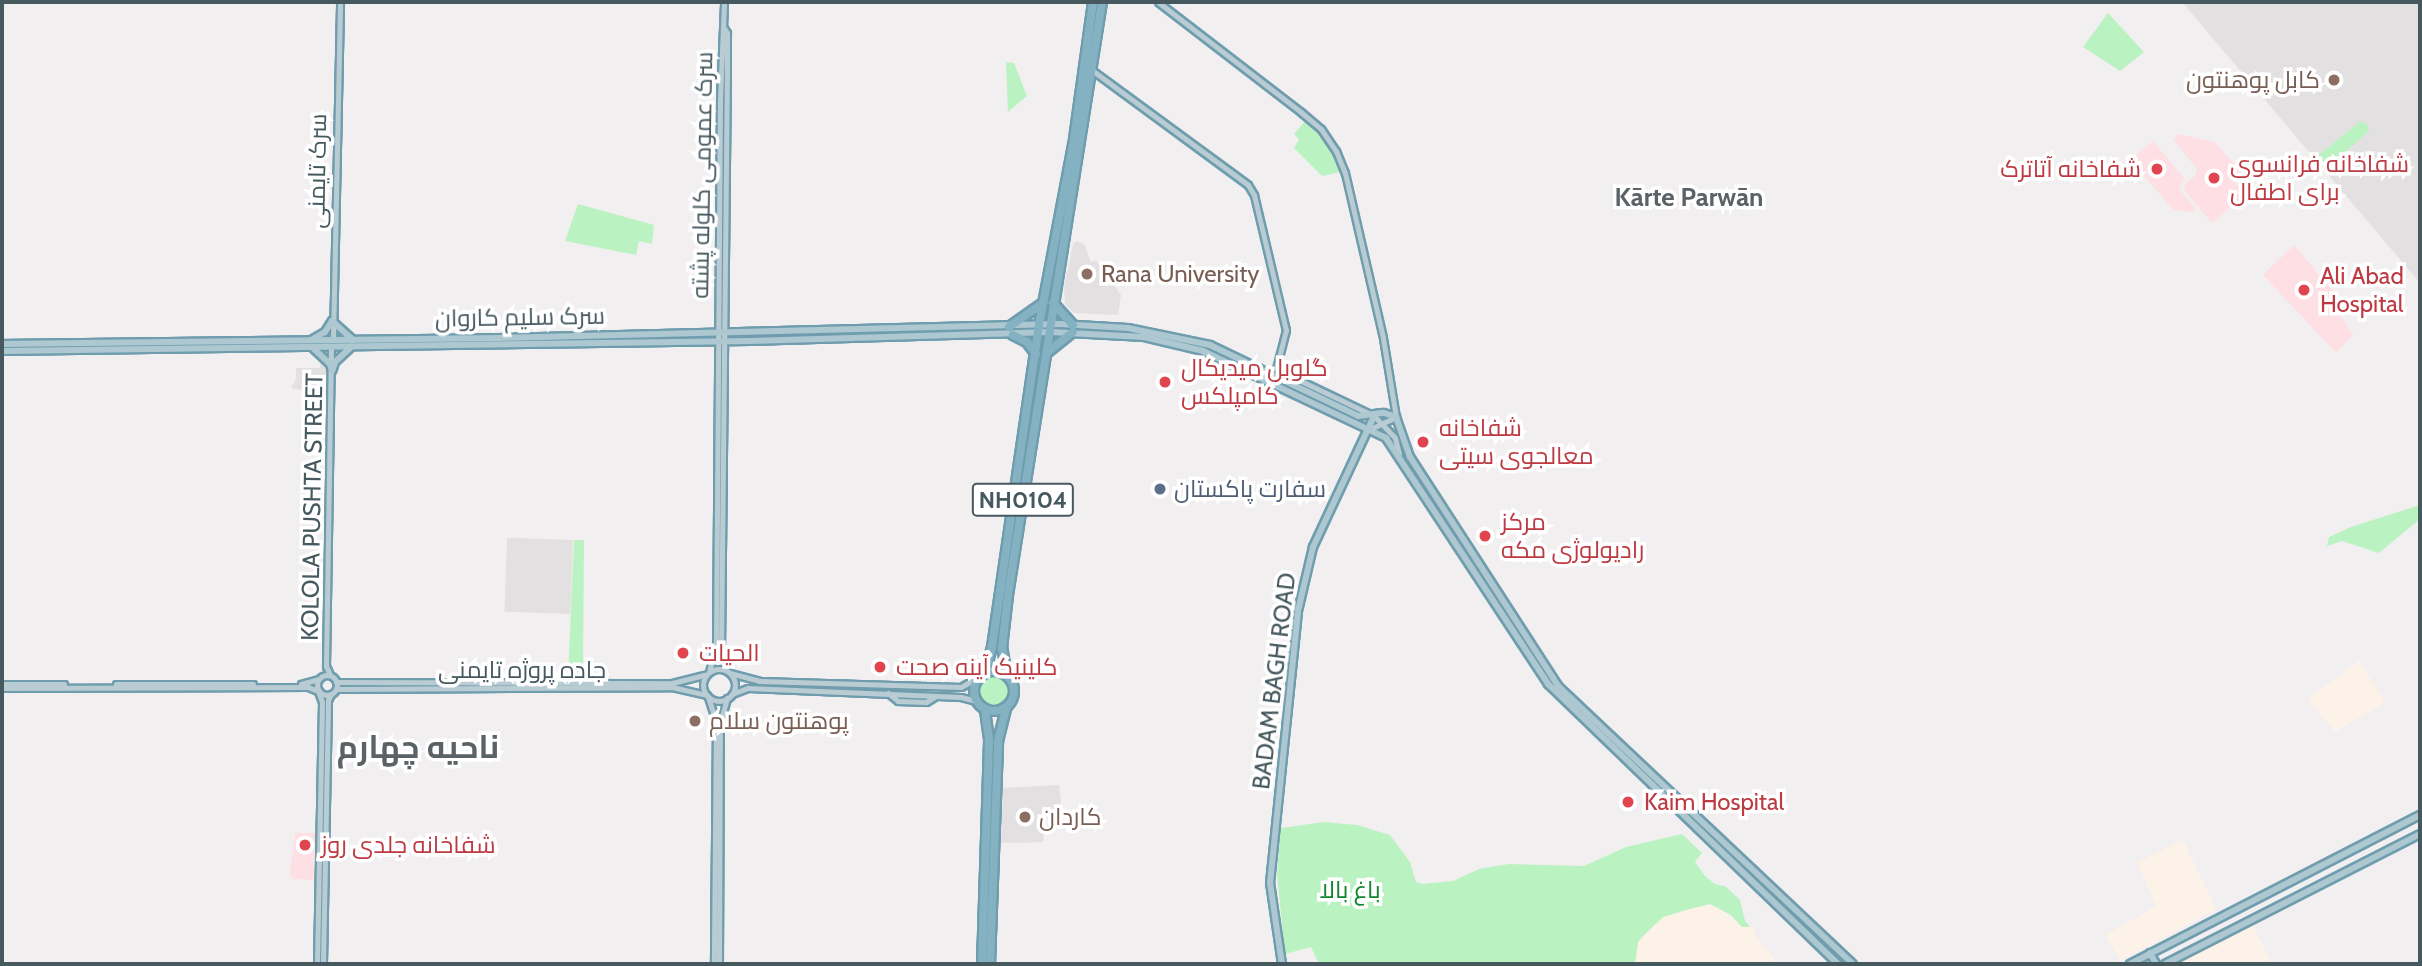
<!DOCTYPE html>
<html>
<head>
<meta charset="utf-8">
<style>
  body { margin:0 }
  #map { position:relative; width:2422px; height:966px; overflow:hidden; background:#f2eff0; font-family:Cabin,Cairo,sans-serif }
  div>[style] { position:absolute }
  .commercial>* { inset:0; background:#fdf2e8 }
  .education>* { inset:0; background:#e3e0e2; transform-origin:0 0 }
  .medical>* { inset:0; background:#fddfe4 }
  .green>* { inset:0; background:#bbf2c2 }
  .round { border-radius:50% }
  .roads { filter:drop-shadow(2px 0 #6f9dae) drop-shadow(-2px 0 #6f9dae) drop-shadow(0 2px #6f9dae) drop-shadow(0 -2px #6f9dae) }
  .secondary>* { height:5px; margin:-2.5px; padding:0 2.5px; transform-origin:2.5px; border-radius:2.5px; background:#baccd3 }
  .secondary>.ring { margin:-2.5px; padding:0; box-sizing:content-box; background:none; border:5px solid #baccd3; border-radius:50% }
  .primary>* { height:6px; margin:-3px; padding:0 3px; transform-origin:3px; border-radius:3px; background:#adc8d0 }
  .highway>* { height:8px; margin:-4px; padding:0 4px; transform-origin:4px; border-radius:4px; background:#84b2c2 }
  .highway>.ring { margin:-4px; padding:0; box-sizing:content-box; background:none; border:8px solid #84b2c2; border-radius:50% }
  .dots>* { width:19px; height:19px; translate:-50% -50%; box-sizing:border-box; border:4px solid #fff; border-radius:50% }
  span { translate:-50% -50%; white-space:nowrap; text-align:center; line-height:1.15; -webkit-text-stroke:7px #fff; paint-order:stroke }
  .shield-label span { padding:2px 5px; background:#fff; border:2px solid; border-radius:5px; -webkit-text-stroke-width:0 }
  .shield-label { font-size:23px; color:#46595f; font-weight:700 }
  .education-label { font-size:24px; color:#785e54 }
  .right { translate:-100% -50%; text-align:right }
  .left { translate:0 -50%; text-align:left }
  .health-label { font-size:24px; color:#be3a42 }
  .street-label { font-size:24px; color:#46595f }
  .service-label { font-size:24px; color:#4e5e75 }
  .park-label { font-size:24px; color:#11862c }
  .neighbourhood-label { font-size:26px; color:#5b6265; font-weight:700 }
  .district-label { font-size:32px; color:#5b6265; font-weight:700 }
  .frame { position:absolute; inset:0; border:4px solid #46595f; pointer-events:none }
</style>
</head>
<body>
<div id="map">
  <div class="commercial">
    <i style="clip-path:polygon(2359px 661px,2385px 702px,2335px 732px,2308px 699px)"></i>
    <i style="clip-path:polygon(2183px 840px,2216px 909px,2120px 961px,2106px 935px,2157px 906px,2137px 863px)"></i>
    <i style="clip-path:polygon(1706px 904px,1719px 908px,1743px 927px,1754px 927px,1755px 935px,1774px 959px,1774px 964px,1635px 964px,1638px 942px,1663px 917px)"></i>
    <i style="clip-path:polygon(2252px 925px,2271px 961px,2265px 964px,2177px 964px)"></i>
  </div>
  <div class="education">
    <i style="clip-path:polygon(2182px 2px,2420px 2px,2420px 283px,2314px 158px)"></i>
    <i style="clip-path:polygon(1076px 241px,1084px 244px,1091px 262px,1096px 260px,1121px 295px,1118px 315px,1074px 313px,1065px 304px,1064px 287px,1073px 245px)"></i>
    <i style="clip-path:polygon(320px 364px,326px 365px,328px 369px,327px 395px,291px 388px,296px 379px,296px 368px,320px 368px)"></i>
    <i style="left:573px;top:540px;width:74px;height:66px;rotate:92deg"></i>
    <i style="clip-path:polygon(1059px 785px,1062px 811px,1045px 820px,1043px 842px,1001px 843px,1003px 788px)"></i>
  </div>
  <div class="medical">
    <i style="clip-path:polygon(2177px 134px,2215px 142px,2242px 173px,2233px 180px,2245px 195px,2212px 223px,2184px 190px,2185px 184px,2195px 176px,2197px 169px,2174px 140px)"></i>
    <i style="clip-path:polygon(2153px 141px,2184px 178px,2179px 189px,2196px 209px,2192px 212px,2174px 210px,2130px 160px)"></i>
    <i style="clip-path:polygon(2294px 245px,2345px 305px,2337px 310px,2353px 335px,2336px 353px,2263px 275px)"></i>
    <i style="clip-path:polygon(295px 833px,315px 833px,314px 880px,293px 879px,290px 873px)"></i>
  </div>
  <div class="green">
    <i style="clip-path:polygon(2108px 13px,2144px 52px,2120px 71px,2083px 47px)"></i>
    <i style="clip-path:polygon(1006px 62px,1014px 63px,1027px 96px,1008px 112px)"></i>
    <i style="clip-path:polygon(1305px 121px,1320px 135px,1333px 153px,1340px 172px,1322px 176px,1294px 148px,1299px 139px,1294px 134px)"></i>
    <i style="clip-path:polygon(2361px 121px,2368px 125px,2369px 131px,2325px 170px,2315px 158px)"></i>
    <i style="clip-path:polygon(578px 204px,654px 225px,652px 244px,639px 241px,636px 255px,565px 241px)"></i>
    <i style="clip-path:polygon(2420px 505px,2420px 519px,2379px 553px,2342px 541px,2327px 546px,2329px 537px,2351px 527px)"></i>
    <i style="clip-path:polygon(574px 540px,584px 540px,583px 670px,596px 671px,596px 677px,568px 677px)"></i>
    <i class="round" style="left:979px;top:676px;width:30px;height:30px"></i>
    <i style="clip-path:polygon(1324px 822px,1357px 825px,1390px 835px,1410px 862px,1416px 882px,1422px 884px,1453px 881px,1479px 869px,1509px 864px,1584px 866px,1626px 847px,1682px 834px,1702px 853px,1695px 862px,1705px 876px,1715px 884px,1725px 886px,1740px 900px,1745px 921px,1750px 927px,1742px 927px,1731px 915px,1710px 904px,1686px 910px,1663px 917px,1644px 935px,1638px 942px,1635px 964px,1319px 964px,1311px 947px,1285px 954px,1277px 874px,1281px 828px)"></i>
  </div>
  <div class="roads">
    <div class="secondary">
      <i style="left:1158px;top:2px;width:182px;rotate:37.6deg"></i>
      <i style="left:1302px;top:113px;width:25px;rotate:40deg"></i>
      <i style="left:1321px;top:129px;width:27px;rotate:56deg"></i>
      <i style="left:1336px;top:151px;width:24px;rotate:68deg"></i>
      <i style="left:1345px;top:173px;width:169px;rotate:77deg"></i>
      <i style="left:1383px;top:338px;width:80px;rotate:80.7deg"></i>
      <i style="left:1396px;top:417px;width:29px;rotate:155deg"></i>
      <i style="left:724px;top:28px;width:6px;rotate:59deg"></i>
      <i style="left:727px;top:33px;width:35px;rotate:90deg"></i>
      <i style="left:727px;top:68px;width:587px;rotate:90.59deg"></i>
      <i style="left:721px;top:655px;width:16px;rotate:72deg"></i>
      <i style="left:1089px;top:68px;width:197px;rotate:36.3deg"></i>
      <i style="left:1248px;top:185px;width:12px;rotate:59deg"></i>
      <i style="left:1254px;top:195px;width:139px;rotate:76.7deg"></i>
      <i style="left:1286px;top:330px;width:40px;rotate:104.4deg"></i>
      <i style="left:1276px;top:369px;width:109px;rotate:25.6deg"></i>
      <i style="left:1374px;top:416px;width:30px;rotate:46deg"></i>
      <i style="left:1395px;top:438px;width:16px;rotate:76deg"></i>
      <i style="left:333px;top:340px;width:338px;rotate:-88.8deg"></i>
      <i class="ring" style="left:703px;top:669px;width:27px;height:27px"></i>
      <i style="left:709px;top:672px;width:29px;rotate:-76deg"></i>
      <i style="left:716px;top:644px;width:545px;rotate:-89.58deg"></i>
      <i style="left:720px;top:99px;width:97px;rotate:-87.6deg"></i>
      <i style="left:730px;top:673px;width:31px;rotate:15deg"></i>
      <i style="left:760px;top:681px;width:201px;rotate:1.7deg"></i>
      <i style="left:961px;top:687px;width:22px;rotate:-30deg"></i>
      <i class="ring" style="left:317px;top:675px;width:15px;height:15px"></i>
      <i style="left:330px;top:675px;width:10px;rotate:-114deg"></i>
      <i style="left:326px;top:666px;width:318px;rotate:-89.1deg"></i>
      <i style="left:336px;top:682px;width:336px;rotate:0.2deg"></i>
      <i style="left:672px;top:683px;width:34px;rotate:-14deg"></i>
      <i style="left:2px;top:684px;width:62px"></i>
      <i style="left:116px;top:684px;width:137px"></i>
      <i style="left:301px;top:684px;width:18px;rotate:-16deg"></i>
      <i style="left:2px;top:688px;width:306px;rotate:-0.2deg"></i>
      <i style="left:308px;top:687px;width:11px;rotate:22deg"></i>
      <i style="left:318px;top:691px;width:12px;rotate:70deg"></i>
      <i style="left:322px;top:702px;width:262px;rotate:91.1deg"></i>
      <i style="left:336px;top:689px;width:336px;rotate:-0.3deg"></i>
      <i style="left:672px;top:687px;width:36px;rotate:13deg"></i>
      <i style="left:888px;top:693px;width:13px;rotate:39deg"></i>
      <i style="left:898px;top:701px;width:28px;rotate:2deg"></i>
      <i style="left:926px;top:702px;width:12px;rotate:-31deg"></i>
      <i style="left:732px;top:694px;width:17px;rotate:-21deg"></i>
      <i style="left:748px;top:688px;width:213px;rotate:2.4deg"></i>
      <i style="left:961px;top:697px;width:16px;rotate:15deg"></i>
      <i style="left:708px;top:697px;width:25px;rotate:72deg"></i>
      <i style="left:716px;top:721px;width:243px;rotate:90.5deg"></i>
      <i style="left:323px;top:964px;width:264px;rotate:-88.9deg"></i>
      <i style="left:328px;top:700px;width:7px;rotate:-63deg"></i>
      <i style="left:719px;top:964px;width:240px;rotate:-89.8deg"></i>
      <i style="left:720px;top:724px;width:27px;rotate:-75deg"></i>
    </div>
    <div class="primary">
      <i style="left:332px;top:321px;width:28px;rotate:42deg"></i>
      <i style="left:311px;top:340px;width:16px;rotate:-30deg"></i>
      <i style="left:325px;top:332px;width:13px;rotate:-58deg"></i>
      <i style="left:2px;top:344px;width:497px;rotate:-0.7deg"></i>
      <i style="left:499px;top:338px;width:562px;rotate:-1.43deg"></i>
      <i style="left:1061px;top:324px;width:67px;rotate:3.4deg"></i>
      <i style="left:1128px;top:328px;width:84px;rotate:11.7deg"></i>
      <i style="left:1210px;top:345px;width:164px;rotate:25.6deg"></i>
      <i style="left:1358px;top:416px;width:26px;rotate:-7deg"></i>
      <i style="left:1384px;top:413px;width:13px;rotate:18deg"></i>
      <i style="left:1396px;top:417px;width:42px;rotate:70.7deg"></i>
      <i style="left:1410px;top:457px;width:273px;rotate:57.1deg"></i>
      <i style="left:1558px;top:686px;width:405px;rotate:43.3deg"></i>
      <i style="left:314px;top:349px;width:22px;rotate:43deg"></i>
      <i style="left:330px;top:364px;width:7px;rotate:74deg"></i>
      <i style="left:2px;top:351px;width:748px;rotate:-0.77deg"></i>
      <i style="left:750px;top:341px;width:300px;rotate:-1.7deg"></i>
      <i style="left:1050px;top:332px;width:94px;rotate:3deg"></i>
      <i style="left:1144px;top:337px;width:61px;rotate:13.3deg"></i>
      <i style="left:1203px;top:351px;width:203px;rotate:25.4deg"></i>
      <i style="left:1386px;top:438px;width:295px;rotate:56.6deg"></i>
      <i style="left:1548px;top:684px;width:403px;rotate:44deg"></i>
      <i style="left:333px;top:369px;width:7px;rotate:-74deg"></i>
      <i style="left:335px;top:362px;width:22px;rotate:-43deg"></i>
      <i style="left:2150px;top:953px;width:13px;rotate:61deg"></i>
      <i style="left:1282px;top:964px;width:82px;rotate:-98.4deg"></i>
      <i style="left:1270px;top:883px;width:273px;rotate:-84.1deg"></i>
      <i style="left:1298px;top:611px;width:66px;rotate:-76.8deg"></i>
      <i style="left:1313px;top:547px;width:145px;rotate:-65deg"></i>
      <i style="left:2130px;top:964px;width:326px;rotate:-27.2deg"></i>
      <i style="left:2165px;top:964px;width:286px;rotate:-27deg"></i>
    </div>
    <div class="highway">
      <i style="left:1053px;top:303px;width:30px;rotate:48deg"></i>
      <i style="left:1009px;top:327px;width:42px;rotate:-35.2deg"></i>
      <i style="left:1013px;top:335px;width:16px;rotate:27deg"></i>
      <i style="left:1027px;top:342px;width:15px;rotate:53deg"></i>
      <i style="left:1048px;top:352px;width:32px;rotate:-39deg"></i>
      <i class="ring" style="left:974px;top:671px;width:32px;height:32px"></i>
      <i style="left:985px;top:673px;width:27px;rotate:-75deg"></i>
      <i style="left:992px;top:647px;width:325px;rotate:-81.7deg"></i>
      <i style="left:1039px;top:325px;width:189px;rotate:-79.3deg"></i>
      <i style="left:1074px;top:139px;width:138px;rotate:-82.1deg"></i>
      <i style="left:1007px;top:675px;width:27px;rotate:-100deg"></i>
      <i style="left:1002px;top:648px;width:53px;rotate:-83.5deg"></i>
      <i style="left:1008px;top:595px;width:600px;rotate:-80.99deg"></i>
      <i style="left:982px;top:964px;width:225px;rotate:-88.2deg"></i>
      <i style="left:989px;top:739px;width:29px;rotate:-98deg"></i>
      <i style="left:990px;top:964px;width:223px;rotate:-87.9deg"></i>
      <i style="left:998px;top:741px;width:34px;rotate:-76deg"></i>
    </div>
  </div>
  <div class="dots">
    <i style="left:2334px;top:80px;background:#8d6e63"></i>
    <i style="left:2157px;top:169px;background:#e0444e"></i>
    <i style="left:2214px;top:178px;background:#e0444e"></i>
    <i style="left:1087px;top:274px;background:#8d6e63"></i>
    <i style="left:2304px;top:290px;background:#e0444e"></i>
    <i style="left:1165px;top:382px;background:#e0444e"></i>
    <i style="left:1423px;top:442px;background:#e0444e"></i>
    <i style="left:1160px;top:489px;background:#5c6f8a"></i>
    <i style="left:1485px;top:536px;background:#e0444e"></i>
    <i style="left:683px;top:653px;background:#e0444e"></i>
    <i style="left:880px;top:667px;background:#e0444e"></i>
    <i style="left:695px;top:721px;background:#8d6e63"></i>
    <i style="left:1628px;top:802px;background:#e0444e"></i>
    <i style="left:1025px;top:817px;background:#8d6e63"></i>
    <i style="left:305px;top:845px;background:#e0444e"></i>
  </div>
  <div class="shield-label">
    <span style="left:1023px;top:500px">NH0104</span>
  </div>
  <div class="education-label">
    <span class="right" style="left:2320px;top:80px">کابل پوهنتون</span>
    <span class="left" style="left:1101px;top:274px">Rana University</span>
    <span class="left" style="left:709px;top:721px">پوهنتون سلام</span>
    <span class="left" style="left:1039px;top:817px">کاردان</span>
  </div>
  <div class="health-label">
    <span class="left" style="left:2230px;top:178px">شفاخانه فرانسوی<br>برای اطفال</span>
    <span class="right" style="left:2141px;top:169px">شفاخانه آتاترک</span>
    <span class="left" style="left:2320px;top:290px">Ali Abad<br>Hospital</span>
    <span class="left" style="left:1181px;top:382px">گلوبل میدیکال<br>کامپلکس</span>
    <span class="left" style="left:1439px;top:442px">شفاخانه<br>معالجوی سیتی</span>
    <span class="left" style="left:1501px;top:536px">مرکز<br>رادیولوژی مکه</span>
    <span class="left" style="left:699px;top:653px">الحیات</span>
    <span class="left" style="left:896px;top:667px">کلینیک آینه صحت</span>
    <span class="left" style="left:1644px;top:802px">Kaim Hospital</span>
    <span class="left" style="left:321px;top:845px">شفاخانه جلدی روز</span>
  </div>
  <div class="street-label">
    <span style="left:317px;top:171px;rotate:-89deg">سرک تایمنی</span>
    <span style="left:702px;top:175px;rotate:-89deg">سرک عمومی کلوله پشته</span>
    <span style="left:520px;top:317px;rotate:-1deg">سرک سلیم کاروان</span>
    <span style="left:312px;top:507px;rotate:-89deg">KOLOLA PUSHTA STREET</span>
    <span style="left:522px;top:670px">جاده پروژه تایمنی</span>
    <span style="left:1274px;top:681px;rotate:-83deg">BADAM BAGH ROAD</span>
  </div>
  <div class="service-label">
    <span class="left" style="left:1174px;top:489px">سفارت پاکستان</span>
  </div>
  <div class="park-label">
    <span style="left:1350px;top:890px">باغ بالا</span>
  </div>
  <div class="neighbourhood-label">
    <span style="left:1689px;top:198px">Kārte Parwān</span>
  </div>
  <div class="district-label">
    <span style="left:418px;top:747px">ناحیه چهارم</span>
  </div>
  <div class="frame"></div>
</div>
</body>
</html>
